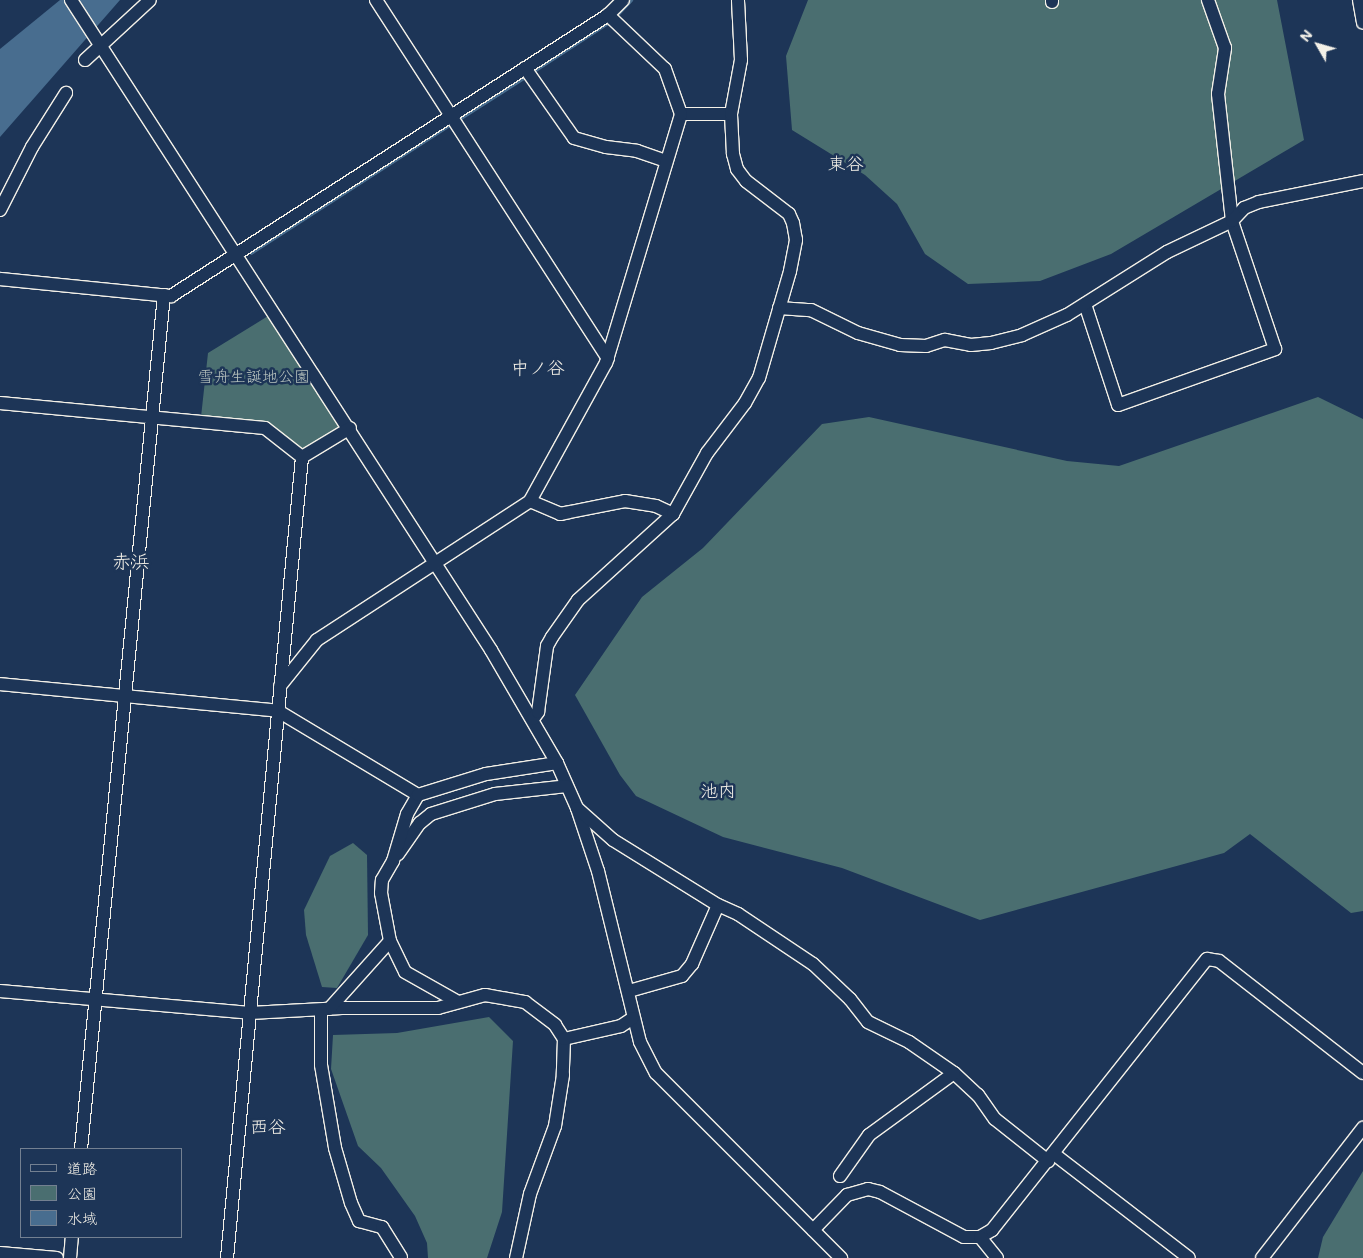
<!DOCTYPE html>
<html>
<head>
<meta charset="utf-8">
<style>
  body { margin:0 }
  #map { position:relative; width:1363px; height:1258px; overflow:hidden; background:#1d3557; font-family:Mali,"Klee One",sans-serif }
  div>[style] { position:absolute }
  .green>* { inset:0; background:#4a6e70 }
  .water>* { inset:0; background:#486d8f }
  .stream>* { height:2.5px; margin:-1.25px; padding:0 1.25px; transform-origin:1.25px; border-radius:1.25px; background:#486d8f }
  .roads { filter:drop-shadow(1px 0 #f4f1e8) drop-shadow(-1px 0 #f4f1e8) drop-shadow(0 1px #f4f1e8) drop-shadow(0 -1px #f4f1e8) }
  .minor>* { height:12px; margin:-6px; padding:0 6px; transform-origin:6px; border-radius:6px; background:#1d3557 }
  span { translate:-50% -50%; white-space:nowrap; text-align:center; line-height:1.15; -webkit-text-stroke:5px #1d3557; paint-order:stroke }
  .park-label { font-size:16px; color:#b8c3be }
  .neighbourhood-label { font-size:18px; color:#f4f1e8 }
  .quarter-label { font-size:19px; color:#f4f1e8 }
  .legend { position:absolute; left:20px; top:1148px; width:162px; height:90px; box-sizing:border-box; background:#1d3557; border:1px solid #738091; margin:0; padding:6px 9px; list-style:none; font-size:15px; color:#f4f1e8 }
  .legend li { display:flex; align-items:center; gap:10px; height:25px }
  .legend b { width:25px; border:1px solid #738091 }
  .north { position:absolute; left:1293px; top:20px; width:50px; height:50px; -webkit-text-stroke:4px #1d3557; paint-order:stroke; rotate:308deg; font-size:14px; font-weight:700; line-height:20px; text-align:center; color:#f4f1e8 }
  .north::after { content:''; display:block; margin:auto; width:18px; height:22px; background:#f4f1e8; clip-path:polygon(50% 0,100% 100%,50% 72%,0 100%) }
</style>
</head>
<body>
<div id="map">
  <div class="green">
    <i style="clip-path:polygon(808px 0,1277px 0,1304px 140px,1111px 254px,1040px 281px,968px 284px,925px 254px,897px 204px,865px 175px,792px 130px,786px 56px)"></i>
    <i style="clip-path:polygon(268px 316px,341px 428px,302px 452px,266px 422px,201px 417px,208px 353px)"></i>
    <i style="clip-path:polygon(1318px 397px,1363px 419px,1363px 911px,1351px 913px,1250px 834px,1224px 853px,980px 920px,842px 868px,723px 837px,636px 796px,620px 775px,575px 695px,642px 597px,703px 548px,822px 424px,869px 417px,1067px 461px,1119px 466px)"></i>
    <i style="clip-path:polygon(353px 843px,367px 855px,368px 935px,337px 988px,322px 987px,306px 935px,304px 910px,330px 856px)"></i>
    <i style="clip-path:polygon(489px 1017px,513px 1041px,502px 1212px,487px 1258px,428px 1258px,427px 1243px,415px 1216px,381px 1168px,358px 1146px,331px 1069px,333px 1035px,397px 1033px)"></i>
    <i style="clip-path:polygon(1363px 1171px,1363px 1258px,1318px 1258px,1323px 1237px)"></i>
  </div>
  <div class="water">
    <i style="clip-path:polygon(60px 0,120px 0,0 137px,0 49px)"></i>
  </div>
  <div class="stream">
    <i style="left:618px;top:14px;width:19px;rotate:-47deg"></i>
    <i style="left:534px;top:71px;width:88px;rotate:-33deg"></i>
    <i style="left:461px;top:118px;width:78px;rotate:-32.5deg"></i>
    <i style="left:251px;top:253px;width:238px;rotate:-32.8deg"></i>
  </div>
  <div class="roads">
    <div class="minor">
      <i style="left:71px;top:0;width:774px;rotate:57.13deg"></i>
      <i style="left:491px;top:650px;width:131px;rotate:59.7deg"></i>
      <i style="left:557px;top:763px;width:49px;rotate:66deg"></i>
      <i style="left:577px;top:808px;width:66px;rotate:71.6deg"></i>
      <i style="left:598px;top:871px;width:176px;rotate:76.2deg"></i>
      <i style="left:640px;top:1042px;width:35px;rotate:63deg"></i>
      <i style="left:656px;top:1073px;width:262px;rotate:45deg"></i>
      <i style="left:376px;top:0;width:427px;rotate:57.1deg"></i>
      <i style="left:1052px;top:0;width:2px;rotate:90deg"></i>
      <i style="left:1359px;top:0;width:23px;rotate:80deg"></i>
      <i style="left:85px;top:60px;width:88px;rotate:-42.7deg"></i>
      <i style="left:525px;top:68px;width:85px;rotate:55deg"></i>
      <i style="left:574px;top:138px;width:33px;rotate:16deg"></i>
      <i style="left:606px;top:147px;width:31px;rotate:7deg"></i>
      <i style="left:637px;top:151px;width:31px;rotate:19deg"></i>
      <i style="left:681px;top:114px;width:50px"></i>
      <i style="left:0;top:210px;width:71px;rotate:-63.1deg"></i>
      <i style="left:32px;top:147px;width:64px;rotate:-57.8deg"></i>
      <i style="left:0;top:279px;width:172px;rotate:5.7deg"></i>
      <i style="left:171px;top:296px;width:520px;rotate:-32.74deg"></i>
      <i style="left:608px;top:15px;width:21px;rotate:-45deg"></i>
      <i style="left:1085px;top:304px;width:106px;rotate:71.9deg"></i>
      <i style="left:1118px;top:405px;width:167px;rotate:-19.6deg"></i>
      <i style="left:1275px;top:349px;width:135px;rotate:-108.6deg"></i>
      <i style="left:1232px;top:221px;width:128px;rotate:-96.3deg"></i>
      <i style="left:1218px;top:94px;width:47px;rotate:-81.3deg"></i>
      <i style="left:1225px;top:48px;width:51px;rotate:-109.5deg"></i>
      <i style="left:779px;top:308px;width:32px;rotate:4deg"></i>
      <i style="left:811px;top:310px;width:52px;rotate:26.1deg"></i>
      <i style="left:858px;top:333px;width:44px;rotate:15.9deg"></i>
      <i style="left:900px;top:345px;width:26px;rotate:2deg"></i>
      <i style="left:926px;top:346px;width:20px;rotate:-18deg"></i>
      <i style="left:945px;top:340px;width:26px;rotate:11deg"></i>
      <i style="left:971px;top:345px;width:20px;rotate:-6deg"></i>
      <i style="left:991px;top:343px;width:32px;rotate:-14deg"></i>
      <i style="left:1022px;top:335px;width:49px;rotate:-24deg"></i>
      <i style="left:1067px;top:315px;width:118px;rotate:-32.2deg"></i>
      <i style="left:1167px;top:252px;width:72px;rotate:-25.5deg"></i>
      <i style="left:1232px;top:221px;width:18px;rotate:-47deg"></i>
      <i style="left:1244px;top:208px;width:16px;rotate:-22deg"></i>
      <i style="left:1259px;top:202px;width:106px;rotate:-11.4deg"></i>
      <i style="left:0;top:403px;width:266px;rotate:5.4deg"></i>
      <i style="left:265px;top:428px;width:47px;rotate:38.1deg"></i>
      <i style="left:302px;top:457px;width:56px;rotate:-31.1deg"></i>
      <i style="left:530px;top:501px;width:33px;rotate:23deg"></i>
      <i style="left:560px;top:514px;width:66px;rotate:-11.3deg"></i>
      <i style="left:625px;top:501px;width:31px;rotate:9deg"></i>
      <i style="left:656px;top:506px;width:19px;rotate:25deg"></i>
      <i style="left:0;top:684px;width:279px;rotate:5.5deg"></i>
      <i style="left:278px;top:711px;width:163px;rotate:31deg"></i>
      <i style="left:280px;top:686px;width:59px;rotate:-51.2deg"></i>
      <i style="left:317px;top:640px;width:254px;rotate:-33.1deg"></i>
      <i style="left:530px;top:501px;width:158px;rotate:-61.2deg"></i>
      <i style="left:606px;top:363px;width:260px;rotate:-73.2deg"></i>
      <i style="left:681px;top:114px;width:48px;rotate:-109.6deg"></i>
      <i style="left:665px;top:69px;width:79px;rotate:-136.5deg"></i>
      <i style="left:533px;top:719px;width:9px;rotate:-54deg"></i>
      <i style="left:538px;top:712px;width:67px;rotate:-82.2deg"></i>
      <i style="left:547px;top:646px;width:10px;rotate:-61deg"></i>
      <i style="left:552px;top:637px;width:45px;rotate:-54.9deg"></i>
      <i style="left:578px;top:600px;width:128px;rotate:-42.2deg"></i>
      <i style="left:673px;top:514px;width:70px;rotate:-60.9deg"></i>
      <i style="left:707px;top:453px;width:63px;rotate:-52.8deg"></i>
      <i style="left:745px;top:403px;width:29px;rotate:-61deg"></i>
      <i style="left:759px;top:378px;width:111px;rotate:-73.8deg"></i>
      <i style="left:790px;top:271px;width:32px;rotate:-79deg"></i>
      <i style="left:796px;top:240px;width:17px;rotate:-100deg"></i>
      <i style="left:793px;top:223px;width:10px;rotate:-114deg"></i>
      <i style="left:789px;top:214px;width:54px;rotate:-142.5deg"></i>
      <i style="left:746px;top:181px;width:15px;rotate:-127deg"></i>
      <i style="left:737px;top:169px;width:16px;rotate:-105deg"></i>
      <i style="left:733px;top:154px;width:40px;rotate:-92.9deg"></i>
      <i style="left:731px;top:114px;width:55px;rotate:-79.5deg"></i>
      <i style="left:741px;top:60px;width:60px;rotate:-92.9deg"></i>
      <i style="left:577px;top:808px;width:48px;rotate:41.6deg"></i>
      <i style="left:613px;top:840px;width:123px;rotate:31.8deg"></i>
      <i style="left:718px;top:905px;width:22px;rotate:24deg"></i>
      <i style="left:738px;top:914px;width:90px;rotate:33.7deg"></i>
      <i style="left:813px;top:964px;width:51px;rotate:43.4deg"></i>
      <i style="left:850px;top:999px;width:29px;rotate:52deg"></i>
      <i style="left:868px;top:1022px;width:46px;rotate:26deg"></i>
      <i style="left:909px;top:1042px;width:55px;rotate:34.6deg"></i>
      <i style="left:954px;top:1073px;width:33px;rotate:43deg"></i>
      <i style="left:978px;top:1095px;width:29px;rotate:55deg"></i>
      <i style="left:995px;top:1119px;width:68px;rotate:38.4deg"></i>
      <i style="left:398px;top:854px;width:38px;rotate:-55deg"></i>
      <i style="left:420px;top:823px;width:14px;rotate:-39deg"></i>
      <i style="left:431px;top:814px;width:67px;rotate:-17.4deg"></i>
      <i style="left:495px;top:794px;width:72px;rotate:-6.3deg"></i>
      <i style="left:390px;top:941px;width:34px;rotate:64deg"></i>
      <i style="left:405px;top:972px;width:61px;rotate:29.5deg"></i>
      <i style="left:0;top:991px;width:251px;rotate:5deg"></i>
      <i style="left:250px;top:1013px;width:92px;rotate:-3.1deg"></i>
      <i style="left:342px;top:1008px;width:96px"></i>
      <i style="left:438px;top:1008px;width:49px;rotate:-15.5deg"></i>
      <i style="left:485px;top:995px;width:41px;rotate:9.9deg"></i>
      <i style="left:525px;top:1002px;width:38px;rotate:37deg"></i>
      <i style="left:555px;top:1025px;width:17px;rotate:57deg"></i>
      <i style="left:564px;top:1039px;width:36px;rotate:92deg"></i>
      <i style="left:563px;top:1075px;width:52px;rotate:98.9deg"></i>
      <i style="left:555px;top:1126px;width:72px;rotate:110.2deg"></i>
      <i style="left:530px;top:1194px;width:66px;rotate:102.3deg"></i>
      <i style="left:629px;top:991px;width:55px;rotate:-15.8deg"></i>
      <i style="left:682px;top:976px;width:16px;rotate:-50deg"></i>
      <i style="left:692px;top:964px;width:64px;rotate:-66.2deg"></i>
      <i style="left:329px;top:1009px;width:91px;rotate:-48.1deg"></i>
      <i style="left:390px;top:941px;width:49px;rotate:-100.6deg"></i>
      <i style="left:381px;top:893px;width:13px;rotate:-86deg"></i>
      <i style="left:382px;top:880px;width:22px;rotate:-60deg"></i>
      <i style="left:393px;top:861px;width:49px;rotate:-73.4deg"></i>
      <i style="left:407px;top:814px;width:22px;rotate:-60deg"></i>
      <i style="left:418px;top:795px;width:71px;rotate:-17.2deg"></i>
      <i style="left:486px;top:774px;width:72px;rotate:-8.8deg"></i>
      <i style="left:321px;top:1010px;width:55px;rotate:90deg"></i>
      <i style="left:321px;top:1065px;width:84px;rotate:80.4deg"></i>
      <i style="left:335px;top:1148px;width:57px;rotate:73.8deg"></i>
      <i style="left:351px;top:1203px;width:20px;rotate:66deg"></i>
      <i style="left:359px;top:1221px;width:24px;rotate:15deg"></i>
      <i style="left:382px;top:1227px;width:36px;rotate:58deg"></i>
      <i style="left:564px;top:1039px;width:58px;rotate:-12.8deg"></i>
      <i style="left:621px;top:1026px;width:14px;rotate:-34deg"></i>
      <i style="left:81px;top:1149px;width:858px;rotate:-84.45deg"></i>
      <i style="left:1054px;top:1154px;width:170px;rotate:37.6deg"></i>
      <i style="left:840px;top:1176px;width:50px;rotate:-54.7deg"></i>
      <i style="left:869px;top:1135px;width:105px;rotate:-36.1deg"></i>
      <i style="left:813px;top:1230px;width:49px;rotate:-45.8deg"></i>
      <i style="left:847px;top:1195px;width:22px;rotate:-16deg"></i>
      <i style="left:868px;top:1189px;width:12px;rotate:14deg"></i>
      <i style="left:880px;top:1192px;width:95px;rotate:28.2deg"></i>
      <i style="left:964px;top:1237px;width:16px"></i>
      <i style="left:980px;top:1237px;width:14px;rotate:-30deg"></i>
      <i style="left:992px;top:1230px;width:346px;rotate:-51.6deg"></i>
      <i style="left:1207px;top:959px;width:12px;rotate:9deg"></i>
      <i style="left:1219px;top:961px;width:182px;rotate:37.9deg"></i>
      <i style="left:980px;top:1237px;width:27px;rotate:51deg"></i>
      <i style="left:0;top:1253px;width:57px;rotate:5deg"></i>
      <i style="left:70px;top:1258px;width:21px;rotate:-85deg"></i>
      <i style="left:227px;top:1258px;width:805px;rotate:-84.65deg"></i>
      <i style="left:1262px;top:1258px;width:165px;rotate:-52.2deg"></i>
    </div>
  </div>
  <div class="park-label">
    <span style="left:254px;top:376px">雪舟生誕地公園</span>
  </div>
  <div class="neighbourhood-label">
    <span style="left:846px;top:163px">東谷</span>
    <span style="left:538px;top:367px">中ノ谷</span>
    <span style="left:718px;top:790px">池内</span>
    <span style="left:268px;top:1126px">西谷</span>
  </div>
  <div class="quarter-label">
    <span style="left:131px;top:561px">赤浜</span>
  </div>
  <ul class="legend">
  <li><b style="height:6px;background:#1d3557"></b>道路</li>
  <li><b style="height:14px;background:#4a6e70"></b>公園</li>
  <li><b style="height:14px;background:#486d8f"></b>水域</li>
  </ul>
  <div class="north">N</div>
</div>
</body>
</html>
